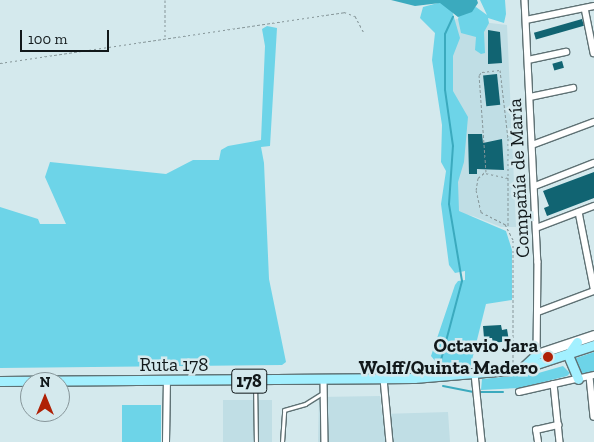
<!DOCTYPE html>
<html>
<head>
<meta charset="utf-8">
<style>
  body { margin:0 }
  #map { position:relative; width:594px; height:442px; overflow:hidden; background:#d4e9ed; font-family:"Zilla Slab",serif }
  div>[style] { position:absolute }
  .built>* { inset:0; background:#c0dee5; transform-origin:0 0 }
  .green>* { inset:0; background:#6dd4e8; transform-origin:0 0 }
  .water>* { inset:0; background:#3baabe }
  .stream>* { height:2px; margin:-1px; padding:0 1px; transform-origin:1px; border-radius:1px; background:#3baabe }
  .building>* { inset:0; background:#116472; transform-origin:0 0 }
  .path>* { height:1px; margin-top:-0.5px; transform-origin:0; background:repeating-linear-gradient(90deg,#869699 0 2.5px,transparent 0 5px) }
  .roads { filter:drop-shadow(1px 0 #5e7174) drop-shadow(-1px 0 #5e7174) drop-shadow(0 1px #5e7174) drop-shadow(0 -1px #5e7174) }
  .lane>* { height:3px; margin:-1.5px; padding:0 1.5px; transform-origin:1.5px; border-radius:1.5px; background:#fff }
  .street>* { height:5.5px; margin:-2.75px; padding:0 2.75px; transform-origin:2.75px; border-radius:2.75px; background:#fff }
  .secondary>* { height:9px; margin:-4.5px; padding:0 4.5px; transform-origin:4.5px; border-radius:4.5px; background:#fff }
  .primary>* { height:9px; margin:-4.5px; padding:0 4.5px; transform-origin:4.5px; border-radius:4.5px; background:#a3f0ff }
  .dots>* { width:14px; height:14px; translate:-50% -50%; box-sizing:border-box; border:2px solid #d4e9ed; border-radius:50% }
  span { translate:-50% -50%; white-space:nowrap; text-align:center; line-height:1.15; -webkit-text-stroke:5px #d4e9ed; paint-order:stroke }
  .shield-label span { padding:1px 4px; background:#d4e9ed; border:1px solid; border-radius:4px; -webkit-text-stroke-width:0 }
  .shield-label { font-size:18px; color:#11181a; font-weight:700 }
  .street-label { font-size:19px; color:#11181a }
  .poi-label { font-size:19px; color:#11181a; font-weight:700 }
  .right { translate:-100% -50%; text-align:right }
  .north { position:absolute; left:20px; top:372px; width:50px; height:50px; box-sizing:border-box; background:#d4e9ed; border:1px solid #869599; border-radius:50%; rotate:0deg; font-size:14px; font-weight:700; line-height:20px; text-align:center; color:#11181a }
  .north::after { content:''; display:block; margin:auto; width:18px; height:22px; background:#af2106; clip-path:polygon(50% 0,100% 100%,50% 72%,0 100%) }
  .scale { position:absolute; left:20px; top:30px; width:89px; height:22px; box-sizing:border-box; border:2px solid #11181a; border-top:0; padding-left:6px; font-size:15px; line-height:18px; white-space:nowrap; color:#11181a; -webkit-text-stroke:4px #d4e9ed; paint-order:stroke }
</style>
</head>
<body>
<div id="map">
  <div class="built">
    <i style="clip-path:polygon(456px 19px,507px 25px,516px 227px,501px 227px,473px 216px,454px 213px,454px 110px,449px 29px)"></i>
    <i style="clip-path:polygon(380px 396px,382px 414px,448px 412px,450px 442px,318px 442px,319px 397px)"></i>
    <i style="left:223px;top:400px;width:49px;height:42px"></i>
  </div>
  <div class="green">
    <i style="clip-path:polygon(449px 0,460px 38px,453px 56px,453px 91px,468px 117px,464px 162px,458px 182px,459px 211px,506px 231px,512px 250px,512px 300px,486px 304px,470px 368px,442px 368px,442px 361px,436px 362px,431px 356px,455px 285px,458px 281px,465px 280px,465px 271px,455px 273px,449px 265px,441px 204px,446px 171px,441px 162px,442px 125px,432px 60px,435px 33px,420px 18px,423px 7px)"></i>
    <i style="clip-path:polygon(480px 0,505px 0,506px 14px,504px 23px,488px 18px,489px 23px,484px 32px,485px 53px,481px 54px,475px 50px,476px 37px,461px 33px,458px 19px,460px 12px,476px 7px,487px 15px)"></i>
    <i style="clip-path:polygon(267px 26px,277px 28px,270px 146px,261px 147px,264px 163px,269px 279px,286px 362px,282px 365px,0 368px,0 207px,38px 219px,40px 224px,66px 224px,45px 177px,50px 162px,166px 174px,193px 160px,219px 160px,221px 150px,228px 146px,261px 140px,265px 46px,262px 29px)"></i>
    <i style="clip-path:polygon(594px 352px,594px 373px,580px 374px,573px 359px)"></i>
    <i style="clip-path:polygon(563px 366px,570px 373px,567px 376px,520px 388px,481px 390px,482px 379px,535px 374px)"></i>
    <i style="left:122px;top:405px;width:39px;height:37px"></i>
  </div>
  <div class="water">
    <i style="clip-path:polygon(391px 0,477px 0,478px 3px,472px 12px,458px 17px,440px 3px,415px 6px)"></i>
  </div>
  <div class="stream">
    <i style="left:441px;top:371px;width:11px;rotate:-90deg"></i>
    <i style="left:441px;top:360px;width:82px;rotate:-75.1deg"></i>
    <i style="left:462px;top:281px;width:78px;rotate:-99.6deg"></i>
    <i style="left:449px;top:204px;width:58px;rotate:-86.1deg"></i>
    <i style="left:453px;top:146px;width:57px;rotate:-98.1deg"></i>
    <i style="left:445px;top:90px;width:56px;rotate:-90deg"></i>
    <i style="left:445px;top:34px;width:19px;rotate:-65deg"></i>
    <i style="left:443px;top:386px;width:31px;rotate:11deg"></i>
    <i style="left:481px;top:392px;width:22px"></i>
  </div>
  <div class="building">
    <i style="left:582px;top:19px;width:7px;height:50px;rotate:74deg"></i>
    <i style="clip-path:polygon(488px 30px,500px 32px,502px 63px,488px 64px)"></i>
    <i style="left:562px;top:61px;width:7px;height:10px;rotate:74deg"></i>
    <i style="left:497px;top:74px;width:31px;height:14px;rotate:84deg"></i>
    <i style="clip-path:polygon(468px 134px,482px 134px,483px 143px,502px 139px,504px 170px,477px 169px,477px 174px,469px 174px)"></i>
    <i style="clip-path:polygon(594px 172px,594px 198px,547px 216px,544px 208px,549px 206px,543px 191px)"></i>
    <i style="clip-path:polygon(501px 325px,502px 330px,507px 329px,509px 341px,493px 343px,492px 338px,484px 338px,483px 326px)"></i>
  </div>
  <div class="path">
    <i style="left:165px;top:37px;width:37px;rotate:-90deg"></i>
    <i style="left:0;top:63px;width:348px;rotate:-8.4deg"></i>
    <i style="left:344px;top:12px;width:12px;rotate:20deg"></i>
    <i style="left:355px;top:16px;width:19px;rotate:62deg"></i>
    <i style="left:486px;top:172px;width:97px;rotate:-94.1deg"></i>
    <i style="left:479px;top:75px;width:4px;rotate:-45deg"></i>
    <i style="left:482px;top:72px;width:18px;rotate:-6deg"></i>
    <i style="left:500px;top:70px;width:68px;rotate:83.3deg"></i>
    <i style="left:508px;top:138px;width:89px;rotate:90deg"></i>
    <i style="left:508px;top:178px;width:25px;rotate:-168deg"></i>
    <i style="left:484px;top:173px;width:8px;rotate:140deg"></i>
    <i style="left:478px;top:178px;width:12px;rotate:99deg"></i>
    <i style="left:476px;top:190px;width:23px;rotate:77deg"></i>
    <i style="left:481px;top:212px;width:27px;rotate:27deg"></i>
    <i style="left:505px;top:224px;width:18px;rotate:63deg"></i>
    <i style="left:513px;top:240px;width:122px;rotate:90deg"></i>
  </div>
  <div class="roads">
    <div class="lane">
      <i style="left:255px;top:381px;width:61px;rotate:89.1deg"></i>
      <i style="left:282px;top:442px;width:32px;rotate:-86deg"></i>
      <i style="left:284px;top:410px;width:22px;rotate:-16deg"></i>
      <i style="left:305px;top:404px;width:22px;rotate:-32deg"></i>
    </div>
    <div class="street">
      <i style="left:525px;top:0;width:262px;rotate:87.2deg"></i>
      <i style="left:538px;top:262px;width:92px;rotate:90.6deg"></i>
      <i style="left:585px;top:8px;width:46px;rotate:78.7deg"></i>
      <i style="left:526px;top:20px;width:69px;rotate:-11.6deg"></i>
      <i style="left:528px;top:60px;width:39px;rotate:-12deg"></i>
      <i style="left:530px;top:97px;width:44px;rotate:-11.8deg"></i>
      <i style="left:532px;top:145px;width:66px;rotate:-20.4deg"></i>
      <i style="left:535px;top:186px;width:63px;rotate:-21.3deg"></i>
      <i style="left:579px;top:212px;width:77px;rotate:78.8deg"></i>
      <i style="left:536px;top:228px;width:62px;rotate:-20.8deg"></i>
      <i style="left:538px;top:312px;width:60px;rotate:-20.6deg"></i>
      <i style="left:475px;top:374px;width:68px;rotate:84.1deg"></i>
      <i style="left:590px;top:377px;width:40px;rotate:84.3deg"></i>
      <i style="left:384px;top:379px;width:63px;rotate:84.6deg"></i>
      <i style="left:324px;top:381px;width:61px;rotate:89.1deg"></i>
      <i style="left:554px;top:384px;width:58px;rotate:84.1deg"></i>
      <i style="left:519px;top:392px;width:77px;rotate:-12.8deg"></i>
      <i style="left:166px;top:442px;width:61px;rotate:-89.1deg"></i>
      <i style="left:538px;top:442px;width:12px;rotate:-99deg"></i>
      <i style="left:536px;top:430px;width:23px;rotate:-13deg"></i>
    </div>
    <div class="secondary">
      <i style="left:537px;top:354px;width:60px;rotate:-18.4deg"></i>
    </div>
    <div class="primary">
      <i style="left:577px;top:342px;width:16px;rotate:125deg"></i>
      <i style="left:568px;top:355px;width:26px;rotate:67deg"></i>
      <i style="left:521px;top:369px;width:22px;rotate:-43deg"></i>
      <i style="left:0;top:381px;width:414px;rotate:-0.4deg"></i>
      <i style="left:414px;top:378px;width:107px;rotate:-4.8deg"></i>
      <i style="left:521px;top:369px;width:77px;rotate:-18.2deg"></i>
    </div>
  </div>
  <div class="dots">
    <i style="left:548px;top:357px;background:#af2106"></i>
  </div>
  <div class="shield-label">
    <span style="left:249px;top:381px">178</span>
  </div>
  <div class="street-label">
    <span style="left:519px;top:178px;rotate:-93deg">Compañía de María</span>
    <span style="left:174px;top:365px">Ruta 178</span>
  </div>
  <div class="poi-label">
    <span class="right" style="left:538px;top:357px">Octavio Jara<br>Wolff/Quinta Madero</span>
  </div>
  <div class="north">N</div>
  <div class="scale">100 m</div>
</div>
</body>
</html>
